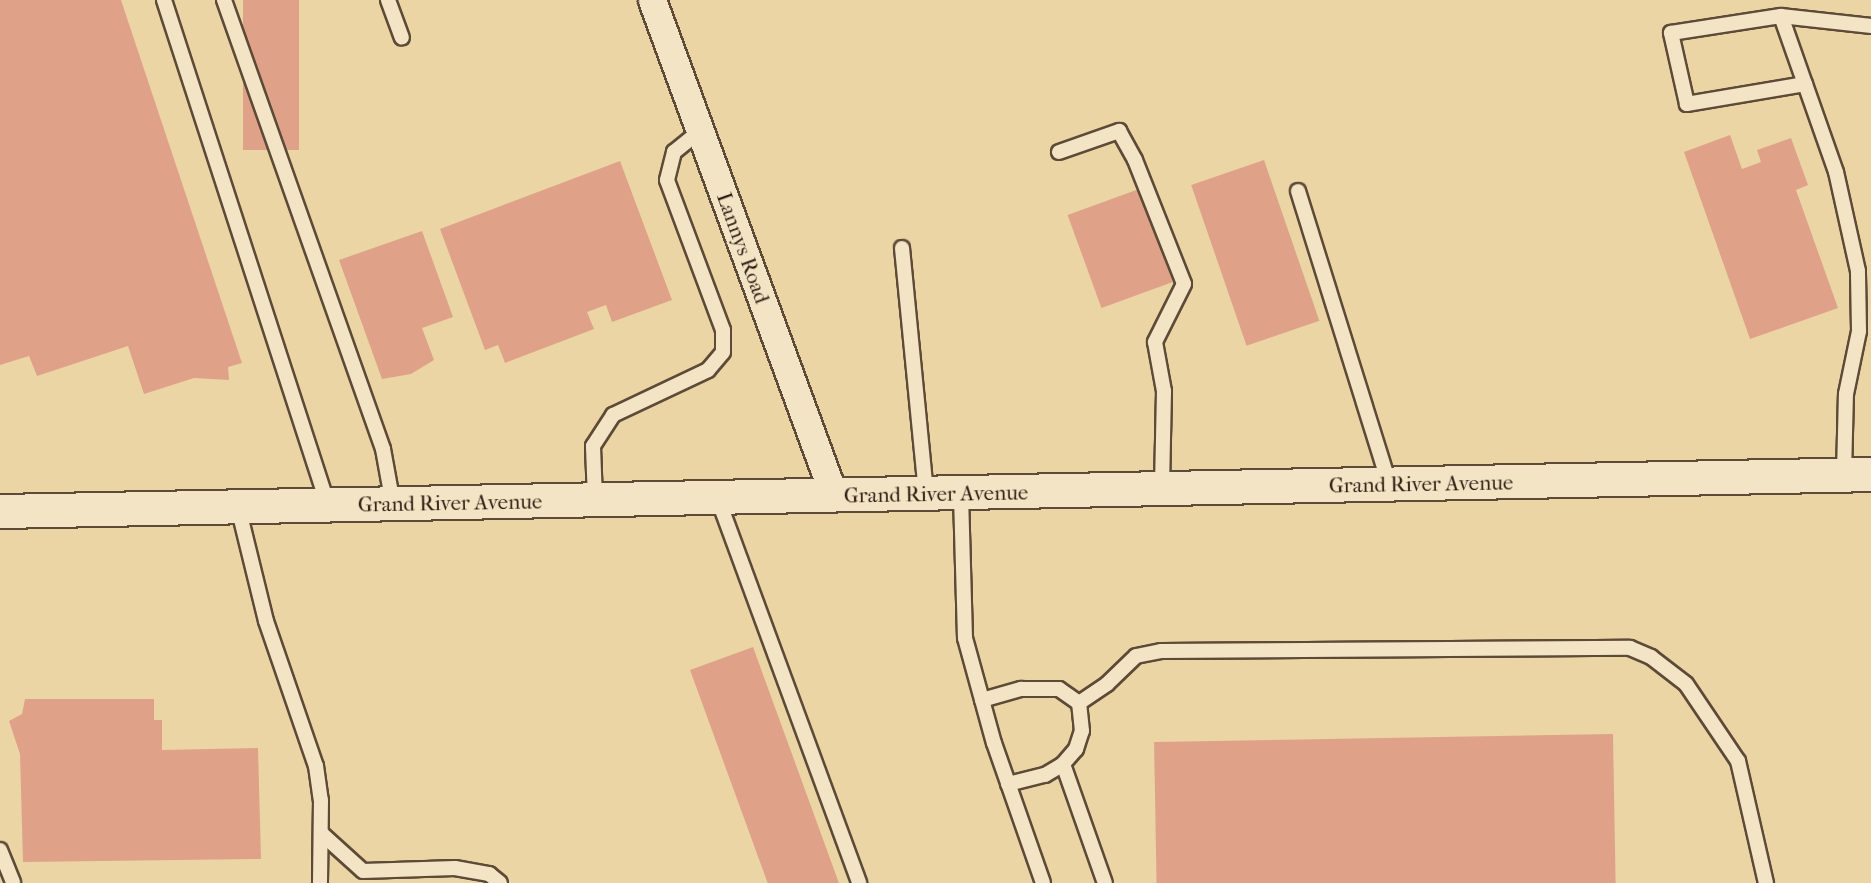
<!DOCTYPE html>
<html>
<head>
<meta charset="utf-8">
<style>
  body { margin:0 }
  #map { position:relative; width:1871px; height:883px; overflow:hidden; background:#ebd5a5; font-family:"IM FELL French Canon",serif }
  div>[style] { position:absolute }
  .building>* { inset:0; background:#dfa289; transform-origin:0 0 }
  .roads { filter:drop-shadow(2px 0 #5d4a37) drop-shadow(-2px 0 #5d4a37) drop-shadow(0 2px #5d4a37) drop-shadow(0 -2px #5d4a37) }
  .lane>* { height:14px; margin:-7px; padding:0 7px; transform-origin:7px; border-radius:7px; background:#f2e4c4 }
  .street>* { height:27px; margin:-13.5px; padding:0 13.5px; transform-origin:13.5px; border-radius:13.5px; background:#f2e4c4 }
  .secondary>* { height:33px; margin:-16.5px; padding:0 16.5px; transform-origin:16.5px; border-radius:16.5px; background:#f2e4c4 }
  span { translate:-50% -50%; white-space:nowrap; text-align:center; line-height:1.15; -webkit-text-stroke:5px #f2e4c4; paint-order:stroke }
  .street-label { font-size:21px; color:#2e1c12 }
</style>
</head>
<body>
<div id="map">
  <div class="building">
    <i style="clip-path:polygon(0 0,121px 0,242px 363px,228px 367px,229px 380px,194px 378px,144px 394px,128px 346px,37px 376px,29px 356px,0 365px)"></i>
    <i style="left:243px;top:0;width:56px;height:150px"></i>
    <i style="clip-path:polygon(1730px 135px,1742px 169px,1761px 162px,1757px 150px,1791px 138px,1808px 185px,1796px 190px,1838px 308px,1750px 339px,1684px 152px)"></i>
    <i style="left:1264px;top:160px;width:170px;height:77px;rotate:71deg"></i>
    <i style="clip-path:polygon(620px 161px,672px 300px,612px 322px,606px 305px,587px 312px,594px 329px,505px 363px,498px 345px,485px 350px,440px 229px)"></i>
    <i style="left:1139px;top:189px;width:99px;height:76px;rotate:70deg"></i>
    <i style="clip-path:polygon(422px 231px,453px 317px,422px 328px,434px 360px,411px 374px,382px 379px,339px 260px)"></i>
    <i style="left:753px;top:647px;width:251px;height:67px;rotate:70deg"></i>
    <i style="clip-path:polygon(25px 699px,154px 699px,154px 720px,162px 720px,162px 750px,258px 748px,261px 859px,23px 862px,20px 754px,9px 721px,22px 714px)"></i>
    <i style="left:1613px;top:734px;width:149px;height:459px;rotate:89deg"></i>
  </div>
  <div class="roads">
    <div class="lane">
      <i style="left:164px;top:0;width:531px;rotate:72.01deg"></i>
      <i style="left:224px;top:0;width:476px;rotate:70.5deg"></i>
      <i style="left:383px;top:449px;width:56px;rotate:79.7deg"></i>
      <i style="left:388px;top:0;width:40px;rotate:69.8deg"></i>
      <i style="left:1781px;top:16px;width:72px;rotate:70.6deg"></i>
      <i style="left:1059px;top:152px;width:64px;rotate:-19.3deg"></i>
      <i style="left:1119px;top:131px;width:33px;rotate:61deg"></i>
      <i style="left:1135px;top:160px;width:133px;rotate:68.4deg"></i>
      <i style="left:1184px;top:284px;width:65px;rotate:116.6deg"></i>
      <i style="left:1155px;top:342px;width:50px;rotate:79.6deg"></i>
      <i style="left:1164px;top:391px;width:97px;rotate:91.2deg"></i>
      <i style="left:1298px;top:191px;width:307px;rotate:72.7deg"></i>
      <i style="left:902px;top:248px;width:246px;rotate:84.4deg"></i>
      <i style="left:1844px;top:474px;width:80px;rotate:-88.6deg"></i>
      <i style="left:1846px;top:394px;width:64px;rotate:-78.3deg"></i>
      <i style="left:1859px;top:331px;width:60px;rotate:-91deg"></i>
      <i style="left:1858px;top:271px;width:101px;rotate:-102.5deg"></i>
      <i style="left:1836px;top:172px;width:93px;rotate:-109.4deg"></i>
      <i style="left:1805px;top:84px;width:120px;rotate:170.4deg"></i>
      <i style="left:1687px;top:104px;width:73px;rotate:-102.7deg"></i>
      <i style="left:1671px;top:33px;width:111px;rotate:-8.8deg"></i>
      <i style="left:1781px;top:16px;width:91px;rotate:6.3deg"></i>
      <i style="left:961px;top:495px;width:143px;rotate:88.4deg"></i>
      <i style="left:965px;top:638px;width:109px;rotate:74.6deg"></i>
      <i style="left:994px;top:743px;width:148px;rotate:70.7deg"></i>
      <i style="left:595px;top:499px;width:53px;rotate:-92.2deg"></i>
      <i style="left:593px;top:446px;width:37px;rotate:-57deg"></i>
      <i style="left:613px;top:415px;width:105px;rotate:-25.3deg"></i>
      <i style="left:708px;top:370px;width:23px;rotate:-50deg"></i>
      <i style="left:723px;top:352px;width:22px;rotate:-90deg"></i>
      <i style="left:723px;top:330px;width:160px;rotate:-110.5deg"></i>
      <i style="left:667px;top:180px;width:29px;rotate:-76deg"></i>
      <i style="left:674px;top:152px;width:33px;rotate:-39deg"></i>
      <i style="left:718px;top:499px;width:409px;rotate:69.8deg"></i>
      <i style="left:238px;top:507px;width:117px;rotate:76.2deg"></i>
      <i style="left:266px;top:621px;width:153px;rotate:71deg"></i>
      <i style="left:316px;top:766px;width:34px;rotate:82deg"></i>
      <i style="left:321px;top:800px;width:83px;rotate:90.7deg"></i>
      <i style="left:982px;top:700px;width:41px;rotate:-15.8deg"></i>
      <i style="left:1021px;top:689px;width:38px"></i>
      <i style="left:1059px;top:689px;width:24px;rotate:35deg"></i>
      <i style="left:1079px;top:703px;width:34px;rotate:-34deg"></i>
      <i style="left:1107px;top:684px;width:40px;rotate:-44deg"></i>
      <i style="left:1136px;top:656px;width:25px;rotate:-11deg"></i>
      <i style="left:1161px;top:651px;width:469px;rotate:-0.4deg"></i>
      <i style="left:1630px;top:648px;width:23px;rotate:23deg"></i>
      <i style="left:1651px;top:657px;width:44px;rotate:37.6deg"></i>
      <i style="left:1686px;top:684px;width:93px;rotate:56deg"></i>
      <i style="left:1738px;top:761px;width:125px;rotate:77.1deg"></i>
      <i style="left:1063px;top:764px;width:126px;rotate:70.6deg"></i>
      <i style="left:1008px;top:784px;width:38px;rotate:-14deg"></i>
      <i style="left:1045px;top:775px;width:21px;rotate:-31deg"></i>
      <i style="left:1063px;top:764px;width:20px;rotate:-49deg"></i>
      <i style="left:1076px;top:749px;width:19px;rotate:-72deg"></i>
      <i style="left:1082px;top:731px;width:28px;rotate:-96deg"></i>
      <i style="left:322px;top:834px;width:55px;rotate:42.1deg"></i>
      <i style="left:363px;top:871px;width:92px;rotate:-1.9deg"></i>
      <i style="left:455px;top:868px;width:35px;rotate:10deg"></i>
      <i style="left:489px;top:874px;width:14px;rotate:39deg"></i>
      <i style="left:0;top:850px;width:35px;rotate:68deg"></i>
    </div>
    <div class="street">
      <i style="left:652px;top:0;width:528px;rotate:69.85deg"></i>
    </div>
    <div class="secondary">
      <i style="left:0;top:511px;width:1871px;rotate:-1.13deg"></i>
    </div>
  </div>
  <div class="street-label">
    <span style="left:743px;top:248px;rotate:70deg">Lannys Road</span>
    <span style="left:1421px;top:484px;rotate:-1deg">Grand River Avenue</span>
    <span style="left:936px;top:494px;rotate:-1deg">Grand River Avenue</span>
    <span style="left:450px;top:503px;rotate:-1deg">Grand River Avenue</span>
  </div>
</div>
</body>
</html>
